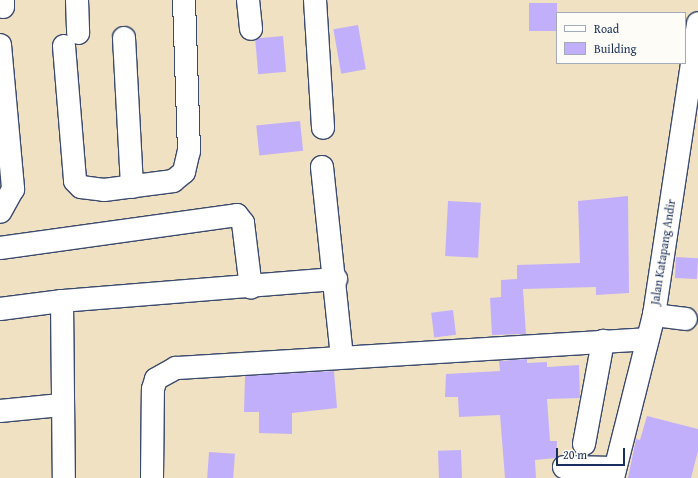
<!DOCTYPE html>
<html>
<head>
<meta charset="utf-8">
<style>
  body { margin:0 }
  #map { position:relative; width:698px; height:478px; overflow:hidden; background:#f0e1c2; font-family:"Gentium Book Plus",serif }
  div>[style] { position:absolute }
  .building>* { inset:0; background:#c2affb; transform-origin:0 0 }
  .roads { filter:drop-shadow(1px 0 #3b4a6d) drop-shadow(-1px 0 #3b4a6d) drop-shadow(0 1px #3b4a6d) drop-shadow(0 -1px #3b4a6d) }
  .minor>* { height:22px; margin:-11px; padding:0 11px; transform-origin:11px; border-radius:11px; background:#fff }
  span { translate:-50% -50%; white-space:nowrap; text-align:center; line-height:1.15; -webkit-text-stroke:3.5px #fdfcf7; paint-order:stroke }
  .street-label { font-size:12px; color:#1b2f5e }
  .legend { position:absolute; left:556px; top:12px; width:130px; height:52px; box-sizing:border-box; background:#fdfcf7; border:1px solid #a3aaba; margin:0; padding:5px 7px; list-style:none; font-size:12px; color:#1b2f5e }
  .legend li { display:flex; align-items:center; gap:8px; height:20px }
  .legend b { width:20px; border:1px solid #a3aaba }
  .scale { position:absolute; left:556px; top:448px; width:69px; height:18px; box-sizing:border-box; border:2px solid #1b2f5e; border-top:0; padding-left:5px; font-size:12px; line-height:14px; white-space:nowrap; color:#1b2f5e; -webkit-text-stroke:3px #fdfcf7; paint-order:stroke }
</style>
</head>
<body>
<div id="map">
  <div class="building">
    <i style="left:529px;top:3px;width:28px;height:28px"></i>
    <i style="left:358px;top:25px;width:45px;height:25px;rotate:80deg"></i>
    <i style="left:283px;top:36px;width:36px;height:28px;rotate:85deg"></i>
    <i style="left:300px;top:121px;width:30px;height:44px;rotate:84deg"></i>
    <i style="clip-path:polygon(628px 196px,629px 293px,596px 295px,596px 287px,523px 289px,526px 334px,492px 335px,490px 298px,501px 297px,501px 280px,517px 279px,517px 265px,580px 263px,578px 201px)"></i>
    <i style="left:448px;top:201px;width:33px;height:55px;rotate:3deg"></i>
    <i style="left:676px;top:257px;width:22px;height:21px;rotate:3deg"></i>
    <i style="left:453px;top:310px;width:25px;height:22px;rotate:83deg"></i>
    <i style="clip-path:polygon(527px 359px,527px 363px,547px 362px,547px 367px,579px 365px,580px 398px,547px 399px,550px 441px,557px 441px,556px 458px,535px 460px,536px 478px,505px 478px,500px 415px,459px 417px,458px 397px,445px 397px,446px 374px,500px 371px,499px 361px)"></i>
    <i style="clip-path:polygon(334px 371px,337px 408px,292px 413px,292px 434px,259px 433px,259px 412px,244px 412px,245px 376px)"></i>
    <i style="clip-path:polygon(647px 416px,698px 429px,698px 451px,691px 478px,628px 478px,636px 439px,640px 440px)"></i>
    <i style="left:461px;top:450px;width:28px;height:23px;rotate:88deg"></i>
    <i style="left:209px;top:452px;width:26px;height:26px;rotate:4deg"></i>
  </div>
  <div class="roads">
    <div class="minor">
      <i style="left:3px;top:0;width:7px;rotate:90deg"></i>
      <i style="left:77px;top:0;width:33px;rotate:88deg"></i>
      <i style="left:248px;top:0;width:29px;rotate:84deg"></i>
      <i style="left:315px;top:0;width:128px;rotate:86.4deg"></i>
      <i style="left:124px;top:38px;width:149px;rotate:86.9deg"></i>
      <i style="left:0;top:45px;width:145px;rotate:84.8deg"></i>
      <i style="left:13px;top:189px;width:26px;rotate:119deg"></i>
      <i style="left:64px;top:46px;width:135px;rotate:85.3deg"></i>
      <i style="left:75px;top:181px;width:8px;rotate:45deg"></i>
      <i style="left:81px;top:187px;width:23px;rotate:7deg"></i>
      <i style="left:104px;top:190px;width:70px;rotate:-7.4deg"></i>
      <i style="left:173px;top:181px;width:14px;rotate:-39deg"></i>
      <i style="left:184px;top:172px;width:22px;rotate:-77deg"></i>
      <i style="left:189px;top:151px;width:151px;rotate:-91.9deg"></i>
      <i style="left:322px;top:167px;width:191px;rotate:84deg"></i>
      <i style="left:0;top:248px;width:239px;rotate:-7.9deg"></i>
      <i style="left:237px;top:215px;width:10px;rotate:53deg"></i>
      <i style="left:243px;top:223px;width:65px;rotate:83deg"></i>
      <i style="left:62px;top:301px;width:177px;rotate:89.4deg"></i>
      <i style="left:0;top:309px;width:63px;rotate:-7.4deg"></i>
      <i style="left:62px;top:301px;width:275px;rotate:-4.6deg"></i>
      <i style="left:654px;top:315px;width:32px;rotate:7deg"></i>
      <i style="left:0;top:411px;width:61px;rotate:-5.6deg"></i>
      <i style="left:584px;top:444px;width:105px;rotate:-79.5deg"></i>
      <i style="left:564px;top:467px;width:51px;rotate:1.1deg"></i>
      <i style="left:152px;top:478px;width:89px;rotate:-89.4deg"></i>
      <i style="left:153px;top:389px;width:10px;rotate:-73deg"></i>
      <i style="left:156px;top:379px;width:23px;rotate:-29deg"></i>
      <i style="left:176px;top:368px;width:472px;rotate:-3.5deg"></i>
      <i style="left:613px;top:478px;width:168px;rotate:-75.9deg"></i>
      <i style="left:654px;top:315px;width:295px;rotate:-81.4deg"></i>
    </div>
  </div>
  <div class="street-label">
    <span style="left:663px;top:252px;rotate:-81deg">Jalan Katapang Andir</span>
  </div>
  <ul class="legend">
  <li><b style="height:5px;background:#fff"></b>Road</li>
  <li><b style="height:11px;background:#c2affb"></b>Building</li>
  </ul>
  <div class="scale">20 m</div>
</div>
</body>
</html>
